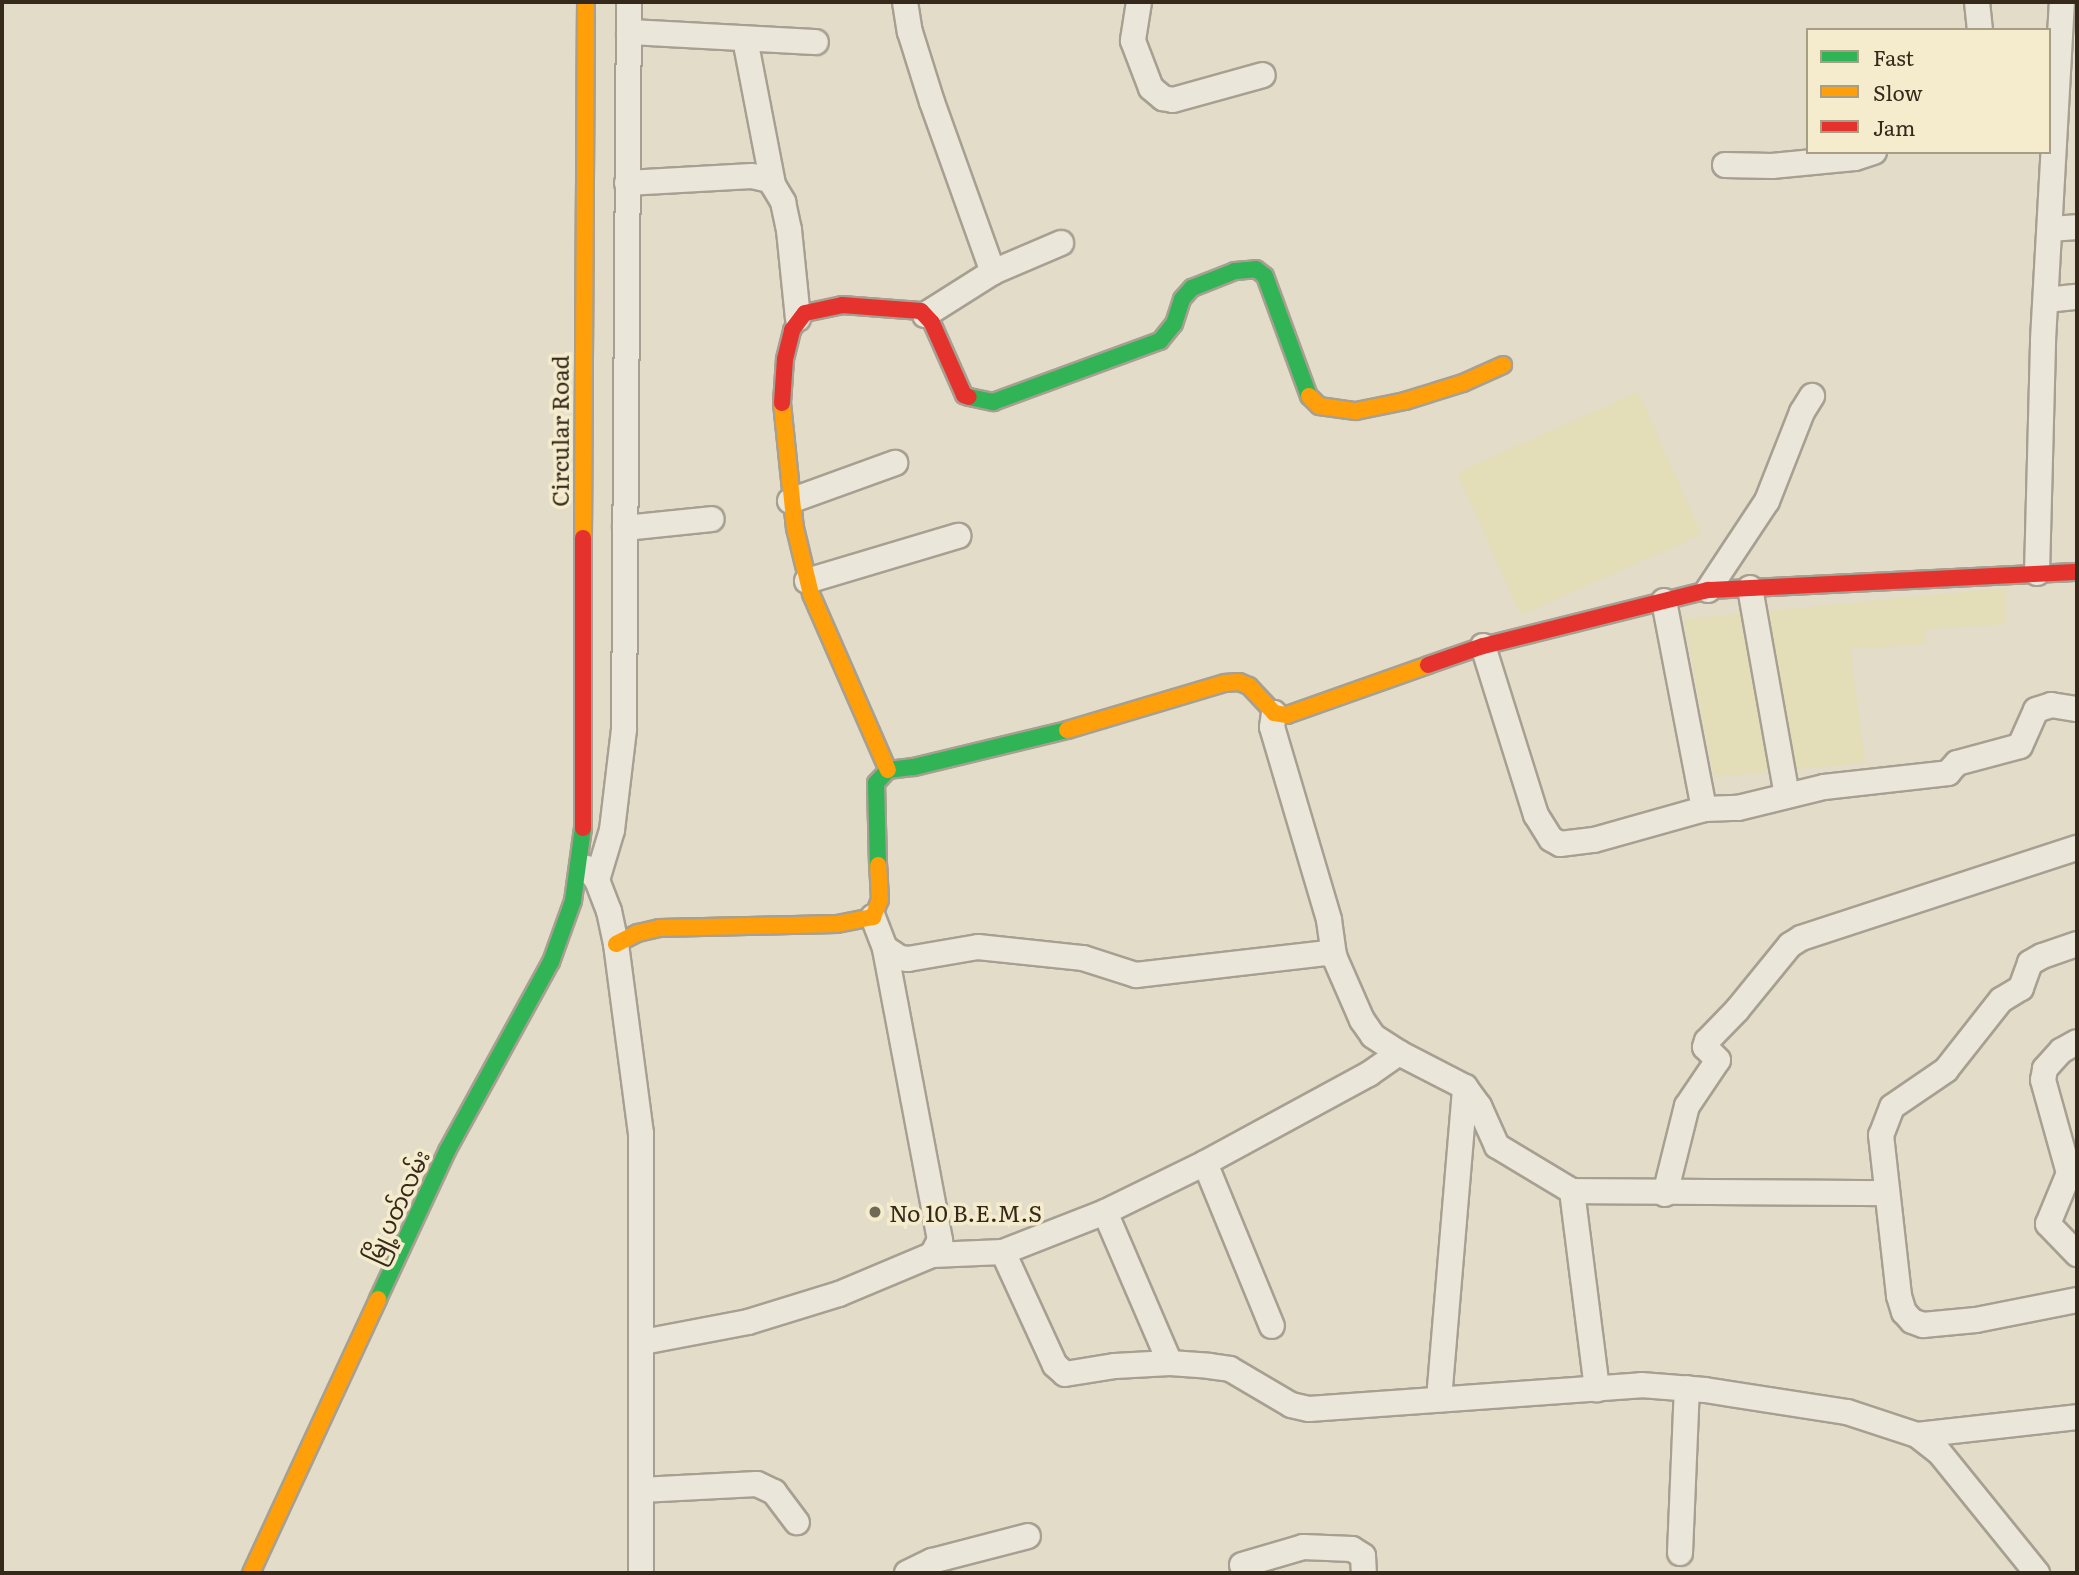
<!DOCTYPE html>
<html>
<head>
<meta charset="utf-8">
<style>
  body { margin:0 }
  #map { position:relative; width:2079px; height:1575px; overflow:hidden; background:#e3dcc8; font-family:Literata,"Noto Sans Myanmar",serif }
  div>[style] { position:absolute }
  .farmland>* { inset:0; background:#e3ddb8; transform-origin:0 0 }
  .roads { filter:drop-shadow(2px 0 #a7a092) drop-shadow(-2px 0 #a7a092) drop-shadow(0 2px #a7a092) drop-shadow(0 -2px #a7a092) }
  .street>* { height:24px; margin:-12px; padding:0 12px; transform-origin:12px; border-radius:12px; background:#ebe6da }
  .fast>* { height:16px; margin:-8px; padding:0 8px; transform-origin:8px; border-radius:8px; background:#30b455 }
  .slow>* { height:16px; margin:-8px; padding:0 8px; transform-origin:8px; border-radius:8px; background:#ff9f0a }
  .jam>* { height:16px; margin:-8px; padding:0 8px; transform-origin:8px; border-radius:8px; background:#e5322d }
  .dots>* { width:19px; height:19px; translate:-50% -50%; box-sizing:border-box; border:4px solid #f5eccd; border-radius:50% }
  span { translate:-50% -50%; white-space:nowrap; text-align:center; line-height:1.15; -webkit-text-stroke:7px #f5eccd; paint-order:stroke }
  .street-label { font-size:23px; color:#34291b }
  .poi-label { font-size:23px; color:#34291b }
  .left { translate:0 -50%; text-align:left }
  .frame { position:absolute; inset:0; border:4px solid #34291b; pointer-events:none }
  .legend { position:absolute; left:1806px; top:28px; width:245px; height:126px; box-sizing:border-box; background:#f5eccd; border:2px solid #a89e86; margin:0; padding:9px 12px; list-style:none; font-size:21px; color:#34291b }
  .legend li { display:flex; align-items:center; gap:14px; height:35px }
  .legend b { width:35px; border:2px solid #a89e86 }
</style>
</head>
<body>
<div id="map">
  <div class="farmland">
    <i style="left:1638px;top:392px;width:156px;height:198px;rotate:66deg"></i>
    <i style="clip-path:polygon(2005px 588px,2005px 624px,1925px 629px,1926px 644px,1850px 649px,1865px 763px,1714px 777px,1684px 619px)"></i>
  </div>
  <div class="roads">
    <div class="street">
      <i style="left:905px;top:2px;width:30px;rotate:81deg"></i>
      <i style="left:910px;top:32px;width:73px;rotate:72.6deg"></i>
      <i style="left:932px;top:102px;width:181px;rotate:70.3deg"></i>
      <i style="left:1139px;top:2px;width:39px;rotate:99deg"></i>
      <i style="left:1133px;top:41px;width:50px;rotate:69deg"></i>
      <i style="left:1151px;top:88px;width:16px;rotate:40deg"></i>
      <i style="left:1163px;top:98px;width:10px;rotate:11deg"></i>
      <i style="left:1173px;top:100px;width:93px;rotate:-15.5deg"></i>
      <i style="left:1977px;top:2px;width:28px;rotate:84deg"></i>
      <i style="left:629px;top:32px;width:187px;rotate:3.1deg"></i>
      <i style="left:745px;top:39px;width:148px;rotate:79.1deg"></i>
      <i style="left:1725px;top:165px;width:47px;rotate:1.2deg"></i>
      <i style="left:1772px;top:166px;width:83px;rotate:-5.5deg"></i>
      <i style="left:1855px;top:158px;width:20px;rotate:-18deg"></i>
      <i style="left:627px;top:183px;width:125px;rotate:-3.2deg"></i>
      <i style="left:752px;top:176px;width:18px;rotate:13deg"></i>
      <i style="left:770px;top:180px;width:26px;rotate:59deg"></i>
      <i style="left:783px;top:202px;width:29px;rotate:78deg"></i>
      <i style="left:789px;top:230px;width:89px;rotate:84.2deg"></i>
      <i style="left:2050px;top:229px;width:27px;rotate:-4deg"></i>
      <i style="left:2046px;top:300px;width:31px;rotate:-6deg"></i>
      <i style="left:925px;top:315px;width:80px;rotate:-32.3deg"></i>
      <i style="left:993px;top:272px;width:74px;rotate:-23.1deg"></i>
      <i style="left:790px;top:501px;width:112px;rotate:-19.9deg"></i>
      <i style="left:625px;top:528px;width:87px;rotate:-5.9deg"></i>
      <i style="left:2037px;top:573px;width:233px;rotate:-88.5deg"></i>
      <i style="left:2043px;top:340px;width:339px;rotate:-86.8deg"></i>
      <i style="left:807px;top:581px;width:158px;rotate:-16.6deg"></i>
      <i style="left:1750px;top:588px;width:211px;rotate:79.9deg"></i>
      <i style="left:1708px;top:590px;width:107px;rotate:-56.5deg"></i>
      <i style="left:1767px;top:501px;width:96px;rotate:-68.5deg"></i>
      <i style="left:1802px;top:412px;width:19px;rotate:-58deg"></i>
      <i style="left:1664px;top:601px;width:212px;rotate:79.1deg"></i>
      <i style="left:1483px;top:646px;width:177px;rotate:72.6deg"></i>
      <i style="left:1536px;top:815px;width:28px;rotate:58deg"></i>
      <i style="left:1551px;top:839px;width:10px;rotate:29deg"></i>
      <i style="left:1560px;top:844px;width:34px;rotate:-7deg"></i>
      <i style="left:1594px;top:840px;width:114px;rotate:-15.7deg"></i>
      <i style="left:1704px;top:809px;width:34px;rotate:-2deg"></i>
      <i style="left:1738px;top:808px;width:89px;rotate:-13.7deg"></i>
      <i style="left:1824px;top:787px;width:125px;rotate:-6.4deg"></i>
      <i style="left:1948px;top:773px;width:13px;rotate:-48deg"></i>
      <i style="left:1957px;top:763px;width:65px;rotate:-15.1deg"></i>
      <i style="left:2020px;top:746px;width:39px;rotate:-66deg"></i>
      <i style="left:2036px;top:710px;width:16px;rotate:-18deg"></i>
      <i style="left:2051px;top:705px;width:26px;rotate:9deg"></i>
      <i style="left:1274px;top:713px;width:14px;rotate:98deg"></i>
      <i style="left:1272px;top:727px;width:201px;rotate:73.5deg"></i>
      <i style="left:1329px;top:920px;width:36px;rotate:82deg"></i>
      <i style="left:587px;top:868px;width:16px;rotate:50deg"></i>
      <i style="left:597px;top:880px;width:33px;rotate:69deg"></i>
      <i style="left:609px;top:911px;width:34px;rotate:78deg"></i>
      <i style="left:616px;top:944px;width:191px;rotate:82.5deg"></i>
      <i style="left:641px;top:1133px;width:440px;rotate:90deg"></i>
      <i style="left:597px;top:880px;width:52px;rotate:-73.3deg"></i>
      <i style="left:612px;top:830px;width:102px;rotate:-83.2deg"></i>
      <i style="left:624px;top:729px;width:727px;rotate:-89.61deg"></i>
      <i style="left:873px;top:917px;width:33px;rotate:69deg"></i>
      <i style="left:885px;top:948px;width:18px;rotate:34deg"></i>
      <i style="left:900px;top:958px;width:8px;rotate:7deg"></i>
      <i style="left:908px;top:959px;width:71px;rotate:-9.7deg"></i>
      <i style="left:978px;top:947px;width:106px;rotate:6deg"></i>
      <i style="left:1083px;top:958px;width:56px;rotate:17.8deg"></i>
      <i style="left:1136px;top:975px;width:191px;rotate:-6.6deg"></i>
      <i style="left:1326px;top:953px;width:9px;rotate:21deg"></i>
      <i style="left:1334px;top:956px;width:70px;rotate:66.4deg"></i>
      <i style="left:1362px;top:1020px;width:19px;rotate:55deg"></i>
      <i style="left:1373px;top:1036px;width:31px;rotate:33deg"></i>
      <i style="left:1399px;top:1053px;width:74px;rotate:27.3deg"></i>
      <i style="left:1465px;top:1087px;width:24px;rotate:54deg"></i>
      <i style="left:1479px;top:1106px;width:44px;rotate:65.8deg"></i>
      <i style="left:1497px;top:1146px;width:87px;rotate:31deg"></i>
      <i style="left:1572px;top:1191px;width:314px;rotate:0.4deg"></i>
      <i style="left:2077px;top:944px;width:37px;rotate:161deg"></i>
      <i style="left:2042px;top:956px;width:14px;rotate:150deg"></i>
      <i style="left:2030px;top:963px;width:27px;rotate:110deg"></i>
      <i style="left:2021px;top:988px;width:23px;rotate:149deg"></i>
      <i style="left:2001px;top:1000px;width:89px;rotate:128.2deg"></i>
      <i style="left:1946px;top:1070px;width:65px;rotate:145.6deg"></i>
      <i style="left:1892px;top:1107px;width:30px;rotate:111deg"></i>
      <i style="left:1881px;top:1135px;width:162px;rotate:83.6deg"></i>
      <i style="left:1899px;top:1296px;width:17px;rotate:73deg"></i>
      <i style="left:1904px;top:1312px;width:12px;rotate:48deg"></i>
      <i style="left:1912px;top:1321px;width:12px;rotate:20deg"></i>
      <i style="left:1923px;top:1325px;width:53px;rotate:-5.4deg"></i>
      <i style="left:1976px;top:1320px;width:103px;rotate:-11.2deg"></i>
      <i style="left:2077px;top:1042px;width:18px;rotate:151deg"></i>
      <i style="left:2061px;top:1051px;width:24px;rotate:132deg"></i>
      <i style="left:2045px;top:1069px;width:11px;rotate:100deg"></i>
      <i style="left:2043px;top:1080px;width:97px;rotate:74.4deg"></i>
      <i style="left:2069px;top:1173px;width:55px;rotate:112.4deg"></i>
      <i style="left:2048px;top:1224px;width:42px;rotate:46deg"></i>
      <i style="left:1205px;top:1163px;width:176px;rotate:67.7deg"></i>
      <i style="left:1572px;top:1191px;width:200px;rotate:82.8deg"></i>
      <i style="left:1665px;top:1194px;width:91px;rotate:-76deg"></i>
      <i style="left:1687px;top:1106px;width:55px;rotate:-56deg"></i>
      <i style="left:1718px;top:1060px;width:18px;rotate:-135deg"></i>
      <i style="left:1705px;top:1047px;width:6px;rotate:-72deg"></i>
      <i style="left:1707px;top:1041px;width:43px;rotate:-45.9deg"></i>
      <i style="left:1737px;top:1010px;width:84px;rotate:-50.8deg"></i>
      <i style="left:1790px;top:945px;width:13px;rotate:-32deg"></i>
      <i style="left:1801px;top:938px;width:290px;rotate:-18.1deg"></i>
      <i style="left:1105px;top:1212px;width:164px;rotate:66.7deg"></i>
      <i style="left:1003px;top:1252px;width:124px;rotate:65.3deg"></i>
      <i style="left:1055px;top:1365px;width:13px;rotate:42deg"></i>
      <i style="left:1065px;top:1374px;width:51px;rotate:-9.1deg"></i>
      <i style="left:1115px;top:1366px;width:55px;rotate:-3.1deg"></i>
      <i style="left:1170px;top:1363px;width:39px;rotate:4deg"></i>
      <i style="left:1209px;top:1366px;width:21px;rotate:8deg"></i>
      <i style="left:1230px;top:1369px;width:71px;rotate:30.5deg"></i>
      <i style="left:1291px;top:1405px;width:18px;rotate:13deg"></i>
      <i style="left:1309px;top:1409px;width:333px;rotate:-4.1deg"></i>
      <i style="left:1641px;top:1385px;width:64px;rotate:4.5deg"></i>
      <i style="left:1705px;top:1390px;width:144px;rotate:8.8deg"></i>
      <i style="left:1847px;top:1412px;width:74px;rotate:18.2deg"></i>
      <i style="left:1917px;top:1435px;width:28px;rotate:38deg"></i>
      <i style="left:1939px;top:1452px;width:156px;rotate:51deg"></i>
      <i style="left:932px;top:1255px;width:71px;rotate:-2.4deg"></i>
      <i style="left:1003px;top:1252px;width:110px;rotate:-21.4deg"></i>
      <i style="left:1105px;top:1212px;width:111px;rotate:-26.1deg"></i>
      <i style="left:1205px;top:1163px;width:187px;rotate:-28.5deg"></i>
      <i style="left:1369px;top:1074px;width:37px;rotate:-35deg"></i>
      <i style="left:643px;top:1342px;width:107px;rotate:-10.8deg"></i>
      <i style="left:748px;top:1322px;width:95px;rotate:-17.1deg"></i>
      <i style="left:839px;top:1294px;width:101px;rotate:-22.8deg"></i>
      <i style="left:932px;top:1255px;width:17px;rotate:-62deg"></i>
      <i style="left:940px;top:1240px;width:297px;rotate:-100.7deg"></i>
      <i style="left:1439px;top:1399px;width:313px;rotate:-85.2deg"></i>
      <i style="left:1917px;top:1435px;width:161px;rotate:-6.4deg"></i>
      <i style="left:641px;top:1490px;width:116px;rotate:-3deg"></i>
      <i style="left:757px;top:1484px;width:19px;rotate:25deg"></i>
      <i style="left:774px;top:1492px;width:38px;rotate:53deg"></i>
      <i style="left:1680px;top:1553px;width:165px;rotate:-87.6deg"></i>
      <i style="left:1242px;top:1565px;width:64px;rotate:-16.4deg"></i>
      <i style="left:1303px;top:1547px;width:49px;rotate:2.3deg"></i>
      <i style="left:1352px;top:1549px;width:13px;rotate:32deg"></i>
      <i style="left:1363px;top:1556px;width:17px;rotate:87deg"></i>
      <i style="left:907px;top:1573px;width:28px;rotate:-26deg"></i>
      <i style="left:932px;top:1561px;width:99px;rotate:-14.6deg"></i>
    </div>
    <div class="fast">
      <i style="left:969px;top:397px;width:25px;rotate:12deg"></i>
      <i style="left:993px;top:402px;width:178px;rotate:-20.1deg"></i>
      <i style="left:1160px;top:341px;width:22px;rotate:-51deg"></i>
      <i style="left:1174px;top:324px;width:26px;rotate:-72deg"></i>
      <i style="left:1182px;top:299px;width:15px;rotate:-48deg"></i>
      <i style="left:1192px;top:288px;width:46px;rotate:-21.6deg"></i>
      <i style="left:1235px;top:271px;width:21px;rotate:-5deg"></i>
      <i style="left:1256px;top:269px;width:11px;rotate:38deg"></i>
      <i style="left:1265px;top:276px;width:128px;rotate:69.9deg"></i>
      <i style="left:878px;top:865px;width:82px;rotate:-91.4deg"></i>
      <i style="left:876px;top:783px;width:18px;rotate:-47deg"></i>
      <i style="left:888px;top:770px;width:26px;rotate:-7deg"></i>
      <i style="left:914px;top:767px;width:157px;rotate:-13.6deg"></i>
      <i style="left:378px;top:1299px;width:163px;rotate:-65deg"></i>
      <i style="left:447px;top:1151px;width:216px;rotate:-61.2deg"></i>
      <i style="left:551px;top:962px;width:65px;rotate:-70.2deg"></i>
      <i style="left:573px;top:901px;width:74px;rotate:-82.2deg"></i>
    </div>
    <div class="slow">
      <i style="left:1309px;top:396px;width:14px;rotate:45deg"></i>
      <i style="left:1319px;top:406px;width:37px;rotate:8deg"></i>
      <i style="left:1356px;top:411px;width:50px;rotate:-11.5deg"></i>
      <i style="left:1405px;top:401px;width:61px;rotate:-17.2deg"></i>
      <i style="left:1463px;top:383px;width:44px;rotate:-24.2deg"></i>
      <i style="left:782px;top:403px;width:126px;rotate:84.1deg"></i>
      <i style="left:795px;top:528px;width:68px;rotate:76.4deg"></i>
      <i style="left:811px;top:594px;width:192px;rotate:66.4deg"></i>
      <i style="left:583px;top:538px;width:536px;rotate:-89.68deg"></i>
      <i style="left:1067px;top:730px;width:165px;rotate:-16.6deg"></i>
      <i style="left:1225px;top:683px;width:14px;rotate:-4deg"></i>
      <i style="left:1239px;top:682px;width:11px;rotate:22deg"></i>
      <i style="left:1249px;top:686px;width:37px;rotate:47deg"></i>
      <i style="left:1274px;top:713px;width:13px;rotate:9deg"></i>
      <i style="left:1287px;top:715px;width:150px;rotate:-19.5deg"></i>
      <i style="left:616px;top:944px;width:25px;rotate:-27deg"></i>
      <i style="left:638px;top:933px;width:22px;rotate:-13deg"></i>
      <i style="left:659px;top:928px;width:178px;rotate:-1.3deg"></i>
      <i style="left:837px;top:924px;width:37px;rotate:-11deg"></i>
      <i style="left:873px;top:917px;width:18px;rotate:-68deg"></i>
      <i style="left:880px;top:900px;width:35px;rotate:-93deg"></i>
      <i style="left:251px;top:1573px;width:302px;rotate:-65.1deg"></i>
    </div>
    <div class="jam">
      <i style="left:782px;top:403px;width:44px;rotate:-86.1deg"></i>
      <i style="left:785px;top:359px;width:30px;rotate:-76deg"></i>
      <i style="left:792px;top:330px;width:21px;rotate:-53deg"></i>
      <i style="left:805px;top:313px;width:38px;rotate:-12deg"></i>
      <i style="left:842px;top:305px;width:79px;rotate:4.3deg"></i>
      <i style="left:921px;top:311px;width:16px;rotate:47deg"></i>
      <i style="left:932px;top:323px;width:79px;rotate:66deg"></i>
      <i style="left:964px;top:395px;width:5px;rotate:22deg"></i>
      <i style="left:1428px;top:665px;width:58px;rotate:-19.1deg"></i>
      <i style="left:1483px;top:646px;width:232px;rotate:-14deg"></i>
      <i style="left:1708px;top:590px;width:369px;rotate:-2.8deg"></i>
      <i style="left:583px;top:828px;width:290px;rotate:-90deg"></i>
    </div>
  </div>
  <div class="dots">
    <i style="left:875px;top:1212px;background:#716858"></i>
  </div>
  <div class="street-label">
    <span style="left:559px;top:431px;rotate:-90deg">Circular Road</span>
    <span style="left:396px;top:1206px;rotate:-65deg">မြို့ပတ်လမ်း</span>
  </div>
  <div class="poi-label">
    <span class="left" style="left:889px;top:1212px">No 10 B.E.M.S</span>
  </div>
  <div class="frame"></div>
  <ul class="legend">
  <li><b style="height:9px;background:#30b455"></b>Fast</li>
  <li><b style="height:9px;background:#ff9f0a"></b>Slow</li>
  <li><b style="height:9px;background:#e5322d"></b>Jam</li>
  </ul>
</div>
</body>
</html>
